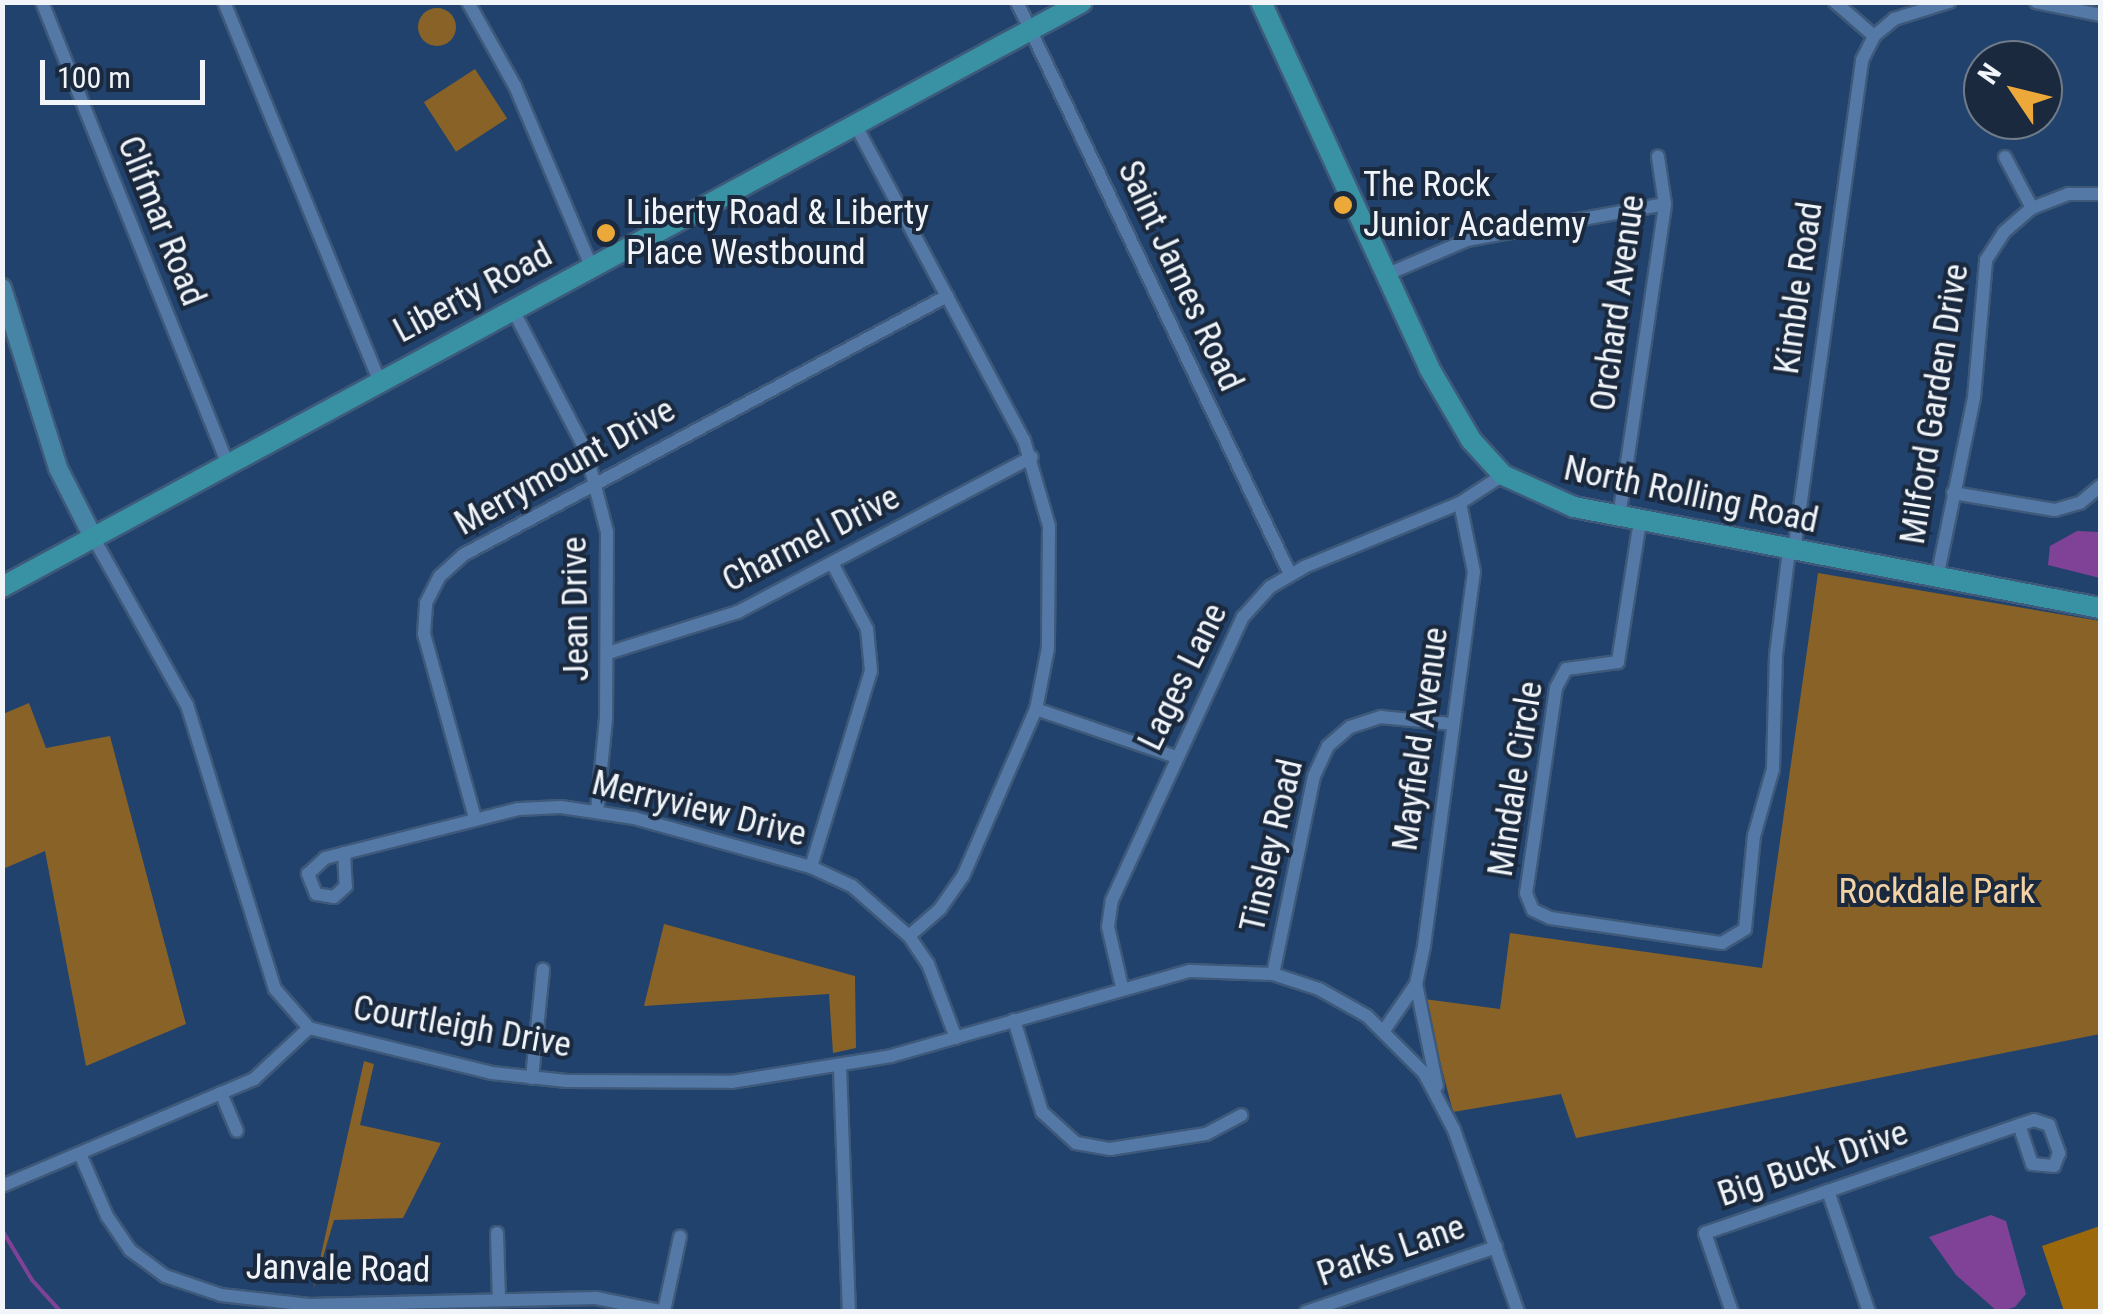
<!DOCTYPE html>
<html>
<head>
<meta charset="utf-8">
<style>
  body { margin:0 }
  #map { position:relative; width:2103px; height:1314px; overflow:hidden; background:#21426d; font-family:"Roboto Condensed",sans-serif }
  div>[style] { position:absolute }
  .green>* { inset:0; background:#886227; transform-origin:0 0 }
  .round { border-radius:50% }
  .forest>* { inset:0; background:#9b690b }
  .water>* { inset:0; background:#7f4297 }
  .stream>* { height:4px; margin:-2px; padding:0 2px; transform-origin:2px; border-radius:2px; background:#7f4297 }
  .roads { filter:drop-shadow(2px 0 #3e5979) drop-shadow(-2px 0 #3e5979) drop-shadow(0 2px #3e5979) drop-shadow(0 -2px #3e5979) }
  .street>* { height:12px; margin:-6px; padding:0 6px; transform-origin:6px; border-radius:6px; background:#5579a7 }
  .secondary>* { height:18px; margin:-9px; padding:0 9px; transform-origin:9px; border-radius:9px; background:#4785a6 }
  .primary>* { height:20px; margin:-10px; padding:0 10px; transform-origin:10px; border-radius:10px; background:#3991a4 }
  .dots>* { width:28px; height:28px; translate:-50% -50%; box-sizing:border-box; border:5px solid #1a293d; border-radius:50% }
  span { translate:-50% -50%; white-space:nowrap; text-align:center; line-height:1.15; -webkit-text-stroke:8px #1a293d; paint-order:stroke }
  .poi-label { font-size:35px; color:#f1f5fa }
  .left { translate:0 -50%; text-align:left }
  .street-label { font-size:35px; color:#f1f5fa }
  .park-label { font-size:35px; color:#f3d2a5 }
  .frame { position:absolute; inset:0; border:5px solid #f1f5fa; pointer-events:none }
  .north { position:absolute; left:1963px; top:40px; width:100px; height:100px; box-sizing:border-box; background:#1a293d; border:2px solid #707b89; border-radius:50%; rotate:305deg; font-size:28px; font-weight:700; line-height:40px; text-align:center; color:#f1f5fa }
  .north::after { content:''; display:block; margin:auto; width:35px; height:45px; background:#eca93a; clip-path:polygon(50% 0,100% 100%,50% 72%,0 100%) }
  .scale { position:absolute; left:40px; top:60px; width:165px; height:45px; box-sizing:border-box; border:5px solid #f1f5fa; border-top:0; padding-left:12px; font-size:30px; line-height:35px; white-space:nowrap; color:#f1f5fa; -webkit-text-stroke:8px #1a293d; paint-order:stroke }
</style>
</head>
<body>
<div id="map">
  <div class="green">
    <i class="round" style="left:418px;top:8px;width:38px;height:38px"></i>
    <i style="left:475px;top:69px;width:59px;height:61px;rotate:57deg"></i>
    <i style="clip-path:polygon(1818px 573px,2100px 621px,2100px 1034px,1576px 1138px,1561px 1094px,1453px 1112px,1424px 999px,1500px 1009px,1510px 933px,1762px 968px)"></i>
    <i style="clip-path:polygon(29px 703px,46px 748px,110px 736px,186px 1024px,86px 1066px,45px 851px,3px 869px,3px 714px)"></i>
    <i style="clip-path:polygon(664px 924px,855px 976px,856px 1048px,833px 1053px,829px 994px,644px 1006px)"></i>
    <i style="clip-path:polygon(364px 1061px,374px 1064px,360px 1125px,441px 1143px,403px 1218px,334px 1220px,313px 1291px)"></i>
  </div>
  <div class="forest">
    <i style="clip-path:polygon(2100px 1226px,2100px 1311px,2064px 1311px,2042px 1246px)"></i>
  </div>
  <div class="water">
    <i style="clip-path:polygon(2077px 531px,2100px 532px,2100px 578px,2048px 565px,2050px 546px)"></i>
    <i style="clip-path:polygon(1991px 1215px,2006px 1221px,2026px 1294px,2015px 1307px,1998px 1312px,1956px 1275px,1929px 1237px)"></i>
  </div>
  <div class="stream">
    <i style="left:2px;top:1230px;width:58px;rotate:59deg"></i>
    <i style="left:32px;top:1280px;width:43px;rotate:47.8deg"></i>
  </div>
  <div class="roads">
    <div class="street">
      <i style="left:42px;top:2px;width:496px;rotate:68.1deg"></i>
      <i style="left:224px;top:2px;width:409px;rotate:67.7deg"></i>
      <i style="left:468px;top:2px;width:96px;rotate:60.8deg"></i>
      <i style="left:515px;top:86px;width:195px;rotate:67.1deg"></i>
      <i style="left:1017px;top:2px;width:634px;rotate:64.49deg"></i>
      <i style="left:1835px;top:2px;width:52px;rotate:41.1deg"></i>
      <i style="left:2036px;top:2px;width:65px;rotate:11.5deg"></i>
      <i style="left:855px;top:124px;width:358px;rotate:61.9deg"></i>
      <i style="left:1024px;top:440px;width:90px;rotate:73.8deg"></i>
      <i style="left:1049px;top:526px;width:122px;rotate:90.5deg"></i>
      <i style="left:1048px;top:648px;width:62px;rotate:101.1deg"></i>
      <i style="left:1036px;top:709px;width:182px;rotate:113.6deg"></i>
      <i style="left:963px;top:876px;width:40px;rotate:124.9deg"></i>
      <i style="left:940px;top:909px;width:41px;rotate:138.9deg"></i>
      <i style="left:2005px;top:157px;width:58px;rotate:62.1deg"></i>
      <i style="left:1383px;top:276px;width:91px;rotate:-23.2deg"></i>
      <i style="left:1467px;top:240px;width:201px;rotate:-10.3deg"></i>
      <i style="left:512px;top:308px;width:161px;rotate:62.6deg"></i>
      <i style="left:586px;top:451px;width:84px;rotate:75.5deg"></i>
      <i style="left:607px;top:532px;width:186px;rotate:90.3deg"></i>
      <i style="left:606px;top:718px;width:92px;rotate:95.6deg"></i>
      <i style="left:1953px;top:493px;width:103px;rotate:9.5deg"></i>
      <i style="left:2055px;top:510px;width:26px;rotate:-16deg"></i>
      <i style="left:2080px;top:503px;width:26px;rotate:-40deg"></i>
      <i style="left:1619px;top:517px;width:316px;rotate:-81.6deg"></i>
      <i style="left:1665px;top:204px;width:48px;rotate:-98.5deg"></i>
      <i style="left:1640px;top:521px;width:143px;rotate:98.9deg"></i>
      <i style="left:1618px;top:662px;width:52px;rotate:172.3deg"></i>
      <i style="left:1566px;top:669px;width:21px;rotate:118deg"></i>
      <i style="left:1556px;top:688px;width:207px;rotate:98.3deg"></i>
      <i style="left:1526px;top:893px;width:18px;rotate:68deg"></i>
      <i style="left:1533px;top:910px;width:19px;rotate:25deg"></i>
      <i style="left:1550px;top:918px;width:174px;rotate:8.3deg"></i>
      <i style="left:1722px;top:943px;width:27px;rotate:-31deg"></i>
      <i style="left:1745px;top:929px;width:93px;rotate:-84.5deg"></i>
      <i style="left:1754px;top:836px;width:70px;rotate:-74.2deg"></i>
      <i style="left:1773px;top:769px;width:114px;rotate:-88.5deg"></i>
      <i style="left:1776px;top:655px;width:106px;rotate:-82.9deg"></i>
      <i style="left:93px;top:537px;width:193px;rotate:60.8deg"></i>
      <i style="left:187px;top:705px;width:297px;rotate:72.8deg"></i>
      <i style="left:275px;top:989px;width:52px;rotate:48.9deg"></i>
      <i style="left:309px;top:1028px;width:188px;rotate:13.8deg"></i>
      <i style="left:492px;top:1073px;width:75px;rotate:6.1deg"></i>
      <i style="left:567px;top:1081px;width:164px;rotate:0.3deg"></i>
      <i style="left:731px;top:1082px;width:162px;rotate:-9.2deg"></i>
      <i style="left:891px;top:1056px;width:311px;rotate:-15.9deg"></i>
      <i style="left:1190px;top:971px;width:83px;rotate:2.1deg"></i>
      <i style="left:1273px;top:974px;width:48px;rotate:18.1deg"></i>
      <i style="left:1319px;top:989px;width:55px;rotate:29.4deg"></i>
      <i style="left:1367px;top:1016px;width:81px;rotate:45deg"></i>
      <i style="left:1424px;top:1073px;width:64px;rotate:62.2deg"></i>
      <i style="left:1454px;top:1130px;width:193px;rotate:70.6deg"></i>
      <i style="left:1794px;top:551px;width:496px;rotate:-82.1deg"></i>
      <i style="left:1862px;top:60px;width:27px;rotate:-63deg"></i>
      <i style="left:1874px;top:36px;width:26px;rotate:-40deg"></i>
      <i style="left:1894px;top:19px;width:58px;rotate:-17.2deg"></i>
      <i style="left:1937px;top:578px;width:184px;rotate:-78.4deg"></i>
      <i style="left:1974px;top:398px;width:139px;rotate:-85deg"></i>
      <i style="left:1986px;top:260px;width:33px;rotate:-57deg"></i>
      <i style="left:2004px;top:232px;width:37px;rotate:-41deg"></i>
      <i style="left:2032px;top:208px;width:40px;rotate:-21deg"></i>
      <i style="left:2069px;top:194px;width:31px"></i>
      <i style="left:608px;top:653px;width:136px;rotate:-17.5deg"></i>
      <i style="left:738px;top:612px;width:332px;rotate:-27.8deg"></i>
      <i style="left:1036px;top:709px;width:148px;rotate:18.9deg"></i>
      <i style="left:475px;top:818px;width:191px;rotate:-105.5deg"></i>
      <i style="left:424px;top:634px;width:31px;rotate:-86deg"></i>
      <i style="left:426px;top:603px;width:30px;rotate:-63deg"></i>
      <i style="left:440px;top:576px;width:31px;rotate:-42deg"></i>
      <i style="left:463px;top:555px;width:549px;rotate:-28.15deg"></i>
      <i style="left:344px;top:853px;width:33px;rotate:87deg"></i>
      <i style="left:346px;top:886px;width:16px;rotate:137deg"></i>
      <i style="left:334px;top:897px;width:18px;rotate:-171deg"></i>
      <i style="left:316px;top:894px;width:22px;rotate:-112deg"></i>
      <i style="left:308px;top:874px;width:23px;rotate:-43deg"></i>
      <i style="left:325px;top:858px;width:200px;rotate:-14.2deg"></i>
      <i style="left:519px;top:809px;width:42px;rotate:-2.7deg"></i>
      <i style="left:561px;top:807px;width:74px;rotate:8.6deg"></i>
      <i style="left:634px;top:818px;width:184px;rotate:15.5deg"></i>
      <i style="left:811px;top:867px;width:45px;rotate:24.9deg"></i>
      <i style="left:852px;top:886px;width:76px;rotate:41.3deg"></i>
      <i style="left:909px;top:936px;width:34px;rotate:56deg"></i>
      <i style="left:928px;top:964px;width:79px;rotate:69.3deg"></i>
      <i style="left:811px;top:867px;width:205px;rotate:-73deg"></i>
      <i style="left:871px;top:671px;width:42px;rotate:-95.4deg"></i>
      <i style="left:867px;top:629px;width:75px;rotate:-117.9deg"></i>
      <i style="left:1273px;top:974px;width:202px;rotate:-78.3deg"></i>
      <i style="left:1314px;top:776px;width:33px;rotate:-65deg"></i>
      <i style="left:1328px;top:746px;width:29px;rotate:-41deg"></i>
      <i style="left:1350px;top:727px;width:33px;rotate:-18deg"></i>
      <i style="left:1381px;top:717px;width:72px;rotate:5.6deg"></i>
      <i style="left:1416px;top:984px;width:104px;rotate:78.4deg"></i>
      <i style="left:1122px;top:987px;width:62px;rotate:-103.1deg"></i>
      <i style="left:1108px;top:927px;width:27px;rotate:-82deg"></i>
      <i style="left:1112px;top:900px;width:312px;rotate:-65.2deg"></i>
      <i style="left:1243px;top:617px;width:40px;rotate:-48deg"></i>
      <i style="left:1270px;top:587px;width:39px;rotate:-30deg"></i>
      <i style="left:1304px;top:567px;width:169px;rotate:-22.3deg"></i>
      <i style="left:1460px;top:503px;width:51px;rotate:-33.1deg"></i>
      <i style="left:1014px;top:1020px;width:96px;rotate:73.1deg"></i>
      <i style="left:1042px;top:1112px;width:46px;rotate:42.4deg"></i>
      <i style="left:1076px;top:1143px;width:35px;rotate:10deg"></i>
      <i style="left:1110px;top:1149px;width:97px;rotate:-8.9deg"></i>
      <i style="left:1206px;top:1134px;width:40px;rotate:-28deg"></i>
      <i style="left:1385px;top:1029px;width:55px;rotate:-55.4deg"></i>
      <i style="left:1416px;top:984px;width:39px;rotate:-78deg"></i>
      <i style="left:1424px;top:946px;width:377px;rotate:-82.4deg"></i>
      <i style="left:1474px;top:572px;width:70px;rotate:-101.5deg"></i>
      <i style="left:840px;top:1068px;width:244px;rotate:87.9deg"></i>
      <i style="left:532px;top:1078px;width:109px;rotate:-84.2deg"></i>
      <i style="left:221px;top:1093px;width:41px;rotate:67.2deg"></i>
      <i style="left:80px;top:1154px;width:68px;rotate:66.5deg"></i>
      <i style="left:107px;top:1216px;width:41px;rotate:55.9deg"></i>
      <i style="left:130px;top:1250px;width:44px;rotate:36.6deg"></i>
      <i style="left:165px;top:1276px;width:59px;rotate:18.7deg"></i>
      <i style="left:221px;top:1295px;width:89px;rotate:6.5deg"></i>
      <i style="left:309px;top:1305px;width:287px;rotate:-1.4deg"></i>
      <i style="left:596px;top:1298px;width:70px;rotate:11.5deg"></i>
      <i style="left:2px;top:1186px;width:274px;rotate:-23deg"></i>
      <i style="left:254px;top:1079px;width:75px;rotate:-42.8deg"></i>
      <i style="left:1828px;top:1191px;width:128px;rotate:71.3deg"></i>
      <i style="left:497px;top:1233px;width:66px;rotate:88.3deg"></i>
      <i style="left:664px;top:1311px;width:76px;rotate:-77.8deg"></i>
      <i style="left:1306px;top:1312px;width:201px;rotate:-18.9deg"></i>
      <i style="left:1732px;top:1312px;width:83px;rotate:-108.9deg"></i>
      <i style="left:1705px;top:1233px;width:130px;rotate:-18.9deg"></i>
      <i style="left:1828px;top:1191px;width:6px;rotate:-18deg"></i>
      <i style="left:1834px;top:1189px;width:196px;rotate:-19.1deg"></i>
      <i style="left:2019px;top:1125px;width:16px;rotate:-18deg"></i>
      <i style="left:2034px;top:1120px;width:16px;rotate:18deg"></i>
      <i style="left:2049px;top:1125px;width:30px;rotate:70deg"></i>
      <i style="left:2059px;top:1153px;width:14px;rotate:111deg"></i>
      <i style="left:2054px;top:1166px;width:22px;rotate:-175deg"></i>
      <i style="left:2032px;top:1164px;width:41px;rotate:-108.4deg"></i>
    </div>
    <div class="secondary">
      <i style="left:2px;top:288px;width:189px;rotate:72.7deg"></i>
      <i style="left:58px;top:468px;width:77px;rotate:63.1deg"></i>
    </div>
    <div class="primary">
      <i style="left:1261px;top:2px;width:403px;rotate:65.3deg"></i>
      <i style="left:1429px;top:368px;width:83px;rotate:59.7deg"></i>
      <i style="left:1471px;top:440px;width:47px;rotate:47.6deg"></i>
      <i style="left:1503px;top:475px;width:78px;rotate:24.3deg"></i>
      <i style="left:1574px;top:507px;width:536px;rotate:10.87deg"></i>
      <i style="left:2px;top:587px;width:1228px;rotate:-28.44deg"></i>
    </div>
  </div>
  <div class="dots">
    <i style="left:1343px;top:205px;background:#eca93a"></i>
    <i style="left:606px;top:233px;background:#eca93a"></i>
  </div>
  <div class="poi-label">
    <span class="left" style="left:1363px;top:205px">The Rock<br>Junior Academy</span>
    <span class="left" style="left:626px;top:233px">Liberty Road &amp; Liberty<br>Place Westbound</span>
  </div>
  <div class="street-label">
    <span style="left:161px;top:221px;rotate:68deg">Clifmar Road</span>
    <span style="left:1180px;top:276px;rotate:65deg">Saint James Road</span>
    <span style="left:1799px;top:288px;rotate:-82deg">Kimble Road</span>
    <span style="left:473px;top:293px;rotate:-28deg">Liberty Road</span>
    <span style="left:1618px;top:303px;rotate:-82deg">Orchard Avenue</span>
    <span style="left:1935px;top:404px;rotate:-81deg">Milford Garden Drive</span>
    <span style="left:565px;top:467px;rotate:-29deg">Merrymount Drive</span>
    <span style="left:1691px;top:495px;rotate:12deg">North Rolling Road</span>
    <span style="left:811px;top:539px;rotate:-27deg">Charmel Drive</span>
    <span style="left:576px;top:609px;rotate:-91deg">Jean Drive</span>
    <span style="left:1183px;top:677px;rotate:-64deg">Lages Lane</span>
    <span style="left:1421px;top:739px;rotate:-82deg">Mayfield Avenue</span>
    <span style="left:1516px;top:779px;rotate:-81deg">Mindale Circle</span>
    <span style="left:699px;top:809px;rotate:14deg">Merryview Drive</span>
    <span style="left:1272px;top:846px;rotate:-77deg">Tinsley Road</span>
    <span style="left:462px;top:1027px;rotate:10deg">Courtleigh Drive</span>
    <span style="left:1813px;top:1164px;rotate:-19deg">Big Buck Drive</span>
    <span style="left:1391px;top:1251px;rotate:-19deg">Parks Lane</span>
    <span style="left:338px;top:1269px;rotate:1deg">Janvale Road</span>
  </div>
  <div class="park-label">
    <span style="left:1937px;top:892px">Rockdale Park</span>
  </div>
  <div class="frame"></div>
  <div class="north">N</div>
  <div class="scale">100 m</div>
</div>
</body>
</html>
